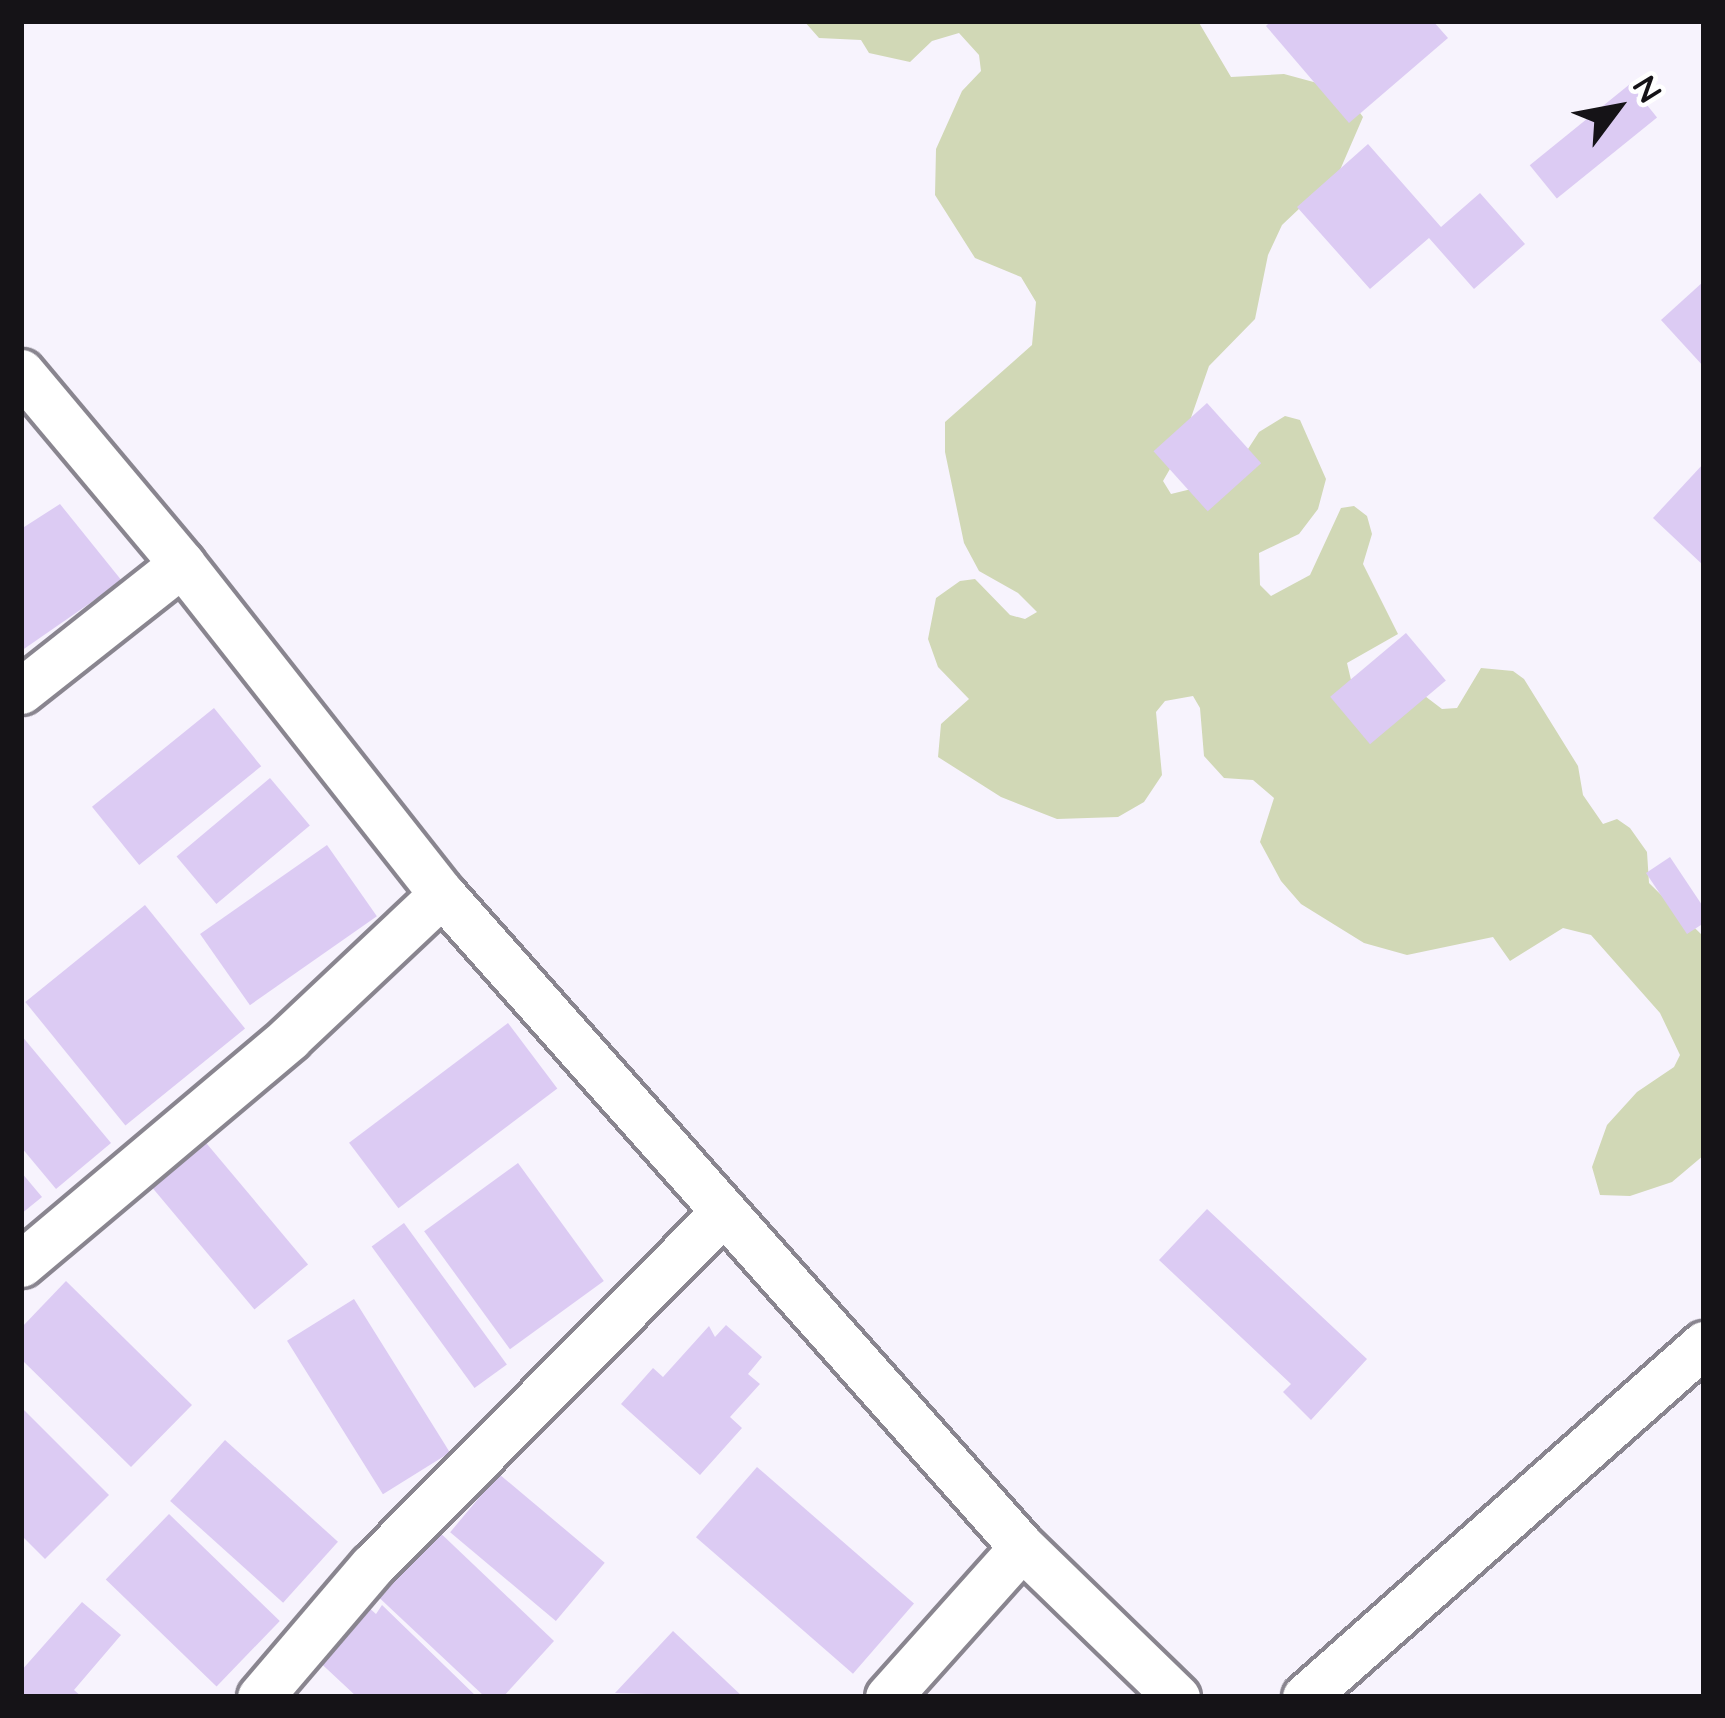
<!DOCTYPE html>
<html>
<head>
<meta charset="utf-8">
<style>
  body { margin:0 }
  #map { position:relative; width:1725px; height:1718px; overflow:hidden; background:#f7f3fd; font-family:Quicksand,sans-serif }
  div>[style] { position:absolute }
  .green>* { inset:0; background:#d1d8b6 }
  .building>* { inset:0; background:#dccbf3; transform-origin:0 0 }
  .roads { filter:drop-shadow(3px 0 #89858f) drop-shadow(-3px 0 #89858f) drop-shadow(0 3px #89858f) drop-shadow(0 -3px #89858f) }
  .minor>* { height:45px; margin:-22.5px; padding:0 22.5px; transform-origin:22.5px; border-radius:22.5px; background:#fff }
  span { translate:-50% -50%; white-space:nowrap; text-align:center; line-height:1.15; -webkit-text-stroke:9px #fff; paint-order:stroke }
  .frame { position:absolute; inset:0; border:24px solid #151317; pointer-events:none }
  .north { position:absolute; left:1557px; top:48px; width:120px; height:120px; -webkit-text-stroke:9px #fff; paint-order:stroke; rotate:58deg; font-size:33px; font-weight:700; line-height:48px; text-align:center; color:#151317 }
  .north::after { content:''; display:block; margin:auto; width:42px; height:54px; background:#151317; clip-path:polygon(50% 0,100% 100%,50% 72%,0 100%) }
</style>
</head>
<body>
<div id="map">
  <div class="green">
    <i style="clip-path:polygon(804px 21px,1198px 21px,1231px 77px,1284px 74px,1343px 90px,1363px 117px,1340px 170px,1282px 225px,1268px 255px,1255px 319px,1209px 366px,1178px 455px,1163px 481px,1171px 494px,1228px 480px,1259px 432px,1285px 416px,1300px 420px,1326px 479px,1318px 509px,1299px 534px,1259px 553px,1260px 585px,1271px 596px,1310px 575px,1341px 508px,1354px 506px,1367px 516px,1372px 534px,1363px 564px,1398px 634px,1347px 663px,1351px 680px,1417px 690px,1442px 709px,1457px 708px,1481px 668px,1513px 671px,1524px 679px,1578px 766px,1583px 795px,1603px 824px,1617px 819px,1630px 828px,1647px 852px,1649px 883px,1704px 937px,1704px 1155px,1672px 1182px,1630px 1196px,1600px 1195px,1592px 1167px,1607px 1125px,1637px 1092px,1674px 1067px,1680px 1055px,1660px 1013px,1591px 935px,1563px 928px,1510px 961px,1493px 937px,1407px 955px,1364px 943px,1301px 904px,1281px 881px,1260px 842px,1274px 798px,1253px 780px,1224px 778px,1204px 756px,1200px 708px,1193px 696px,1165px 701px,1156px 712px,1162px 775px,1144px 802px,1118px 817px,1057px 819px,1001px 797px,938px 757px,941px 724px,969px 699px,938px 667px,928px 639px,936px 598px,960px 581px,975px 579px,1010px 615px,1025px 619px,1037px 612px,1018px 593px,979px 571px,964px 543px,945px 452px,945px 422px,1032px 345px,1036px 302px,1021px 277px,975px 258px,935px 195px,936px 149px,962px 91px,981px 71px,979px 55px,959px 33px,932px 41px,910px 62px,869px 53px,861px 40px,819px 38px)"></i>
  </div>
  <div class="building">
    <i style="clip-path:polygon(1271px 21px,1433px 21px,1448px 38px,1349px 123px,1266px 26px)"></i>
    <i style="left:1630px;top:84px;width:43px;height:129px;rotate:51deg"></i>
    <i style="clip-path:polygon(1368px 144px,1441px 227px,1480px 193px,1525px 244px,1474px 289px,1429px 238px,1370px 289px,1297px 207px)"></i>
    <i style="clip-path:polygon(1704px 281px,1704px 367px,1661px 320px)"></i>
    <i style="left:1207px;top:403px;width:81px;height:72px;rotate:48deg"></i>
    <i style="clip-path:polygon(1704px 463px,1704px 566px,1653px 518px)"></i>
    <i style="clip-path:polygon(60px 504px,122px 581px,21px 651px,21px 529px)"></i>
    <i style="left:1406px;top:633px;width:62px;height:99px;rotate:50deg"></i>
    <i style="left:214px;top:708px;width:75px;height:157px;rotate:51deg"></i>
    <i style="left:270px;top:778px;width:62px;height:122px;rotate:50deg"></i>
    <i style="left:327px;top:845px;width:87px;height:155px;rotate:55deg"></i>
    <i style="clip-path:polygon(1670px 857px,1704px 908px,1704px 923px,1687px 934px,1646px 873px)"></i>
    <i style="left:145px;top:905px;width:159px;height:154px;rotate:51deg"></i>
    <i style="left:508px;top:1023px;width:82px;height:199px;rotate:53deg"></i>
    <i style="clip-path:polygon(21px 1035px,111px 1143px,56px 1189px,21px 1147px)"></i>
    <i style="left:202px;top:1138px;width:165px;height:70px;rotate:50deg"></i>
    <i style="left:518px;top:1163px;width:146px;height:116px;rotate:54deg"></i>
    <i style="clip-path:polygon(21px 1172px,42px 1197px,21px 1214px)"></i>
    <i style="clip-path:polygon(1207px 1209px,1367px 1359px,1311px 1420px,1283px 1392px,1291px 1384px,1159px 1260px)"></i>
    <i style="left:404px;top:1223px;width:175px;height:40px;rotate:54deg"></i>
    <i style="clip-path:polygon(66px 1281px,192px 1405px,131px 1467px,21px 1359px,21px 1328px)"></i>
    <i style="left:354px;top:1299px;width:181px;height:79px;rotate:58deg"></i>
    <i style="clip-path:polygon(726px 1325px,762px 1357px,748px 1374px,760px 1384px,730px 1417px,742px 1428px,700px 1475px,621px 1404px,653px 1368px,663px 1377px,709px 1326px,715px 1337px)"></i>
    <i style="clip-path:polygon(21px 1407px,109px 1495px,45px 1559px,21px 1535px)"></i>
    <i style="left:225px;top:1440px;width:152px;height:82px;rotate:42deg"></i>
    <i style="left:757px;top:1467px;width:208px;height:93px;rotate:41deg"></i>
    <i style="left:499px;top:1474px;width:138px;height:76px;rotate:40deg"></i>
    <i style="left:169px;top:1514px;width:154px;height:91px;rotate:44deg"></i>
    <i style="clip-path:polygon(433px 1526px,554px 1641px,503px 1697px,485px 1697px,372px 1591px)"></i>
    <i style="clip-path:polygon(359px 1599px,376px 1614px,382px 1605px,477px 1697px,357px 1697px,312px 1655px)"></i>
    <i style="clip-path:polygon(82px 1602px,121px 1635px,74px 1690px,82px 1697px,21px 1697px,21px 1671px)"></i>
    <i style="clip-path:polygon(673px 1631px,743px 1697px,615px 1693px)"></i>
  </div>
  <div class="roads">
    <div class="minor">
      <i style="left:21px;top:372px;width:251px;rotate:50deg"></i>
      <i style="left:182px;top:564px;width:420px;rotate:51.8deg"></i>
      <i style="left:442px;top:894px;width:873px;rotate:48.39deg"></i>
      <i style="left:1022px;top:1547px;width:216px;rotate:44.1deg"></i>
      <i style="left:21px;top:691px;width:205px;rotate:-38.3deg"></i>
      <i style="left:21px;top:1264px;width:351px;rotate:-40.1deg"></i>
      <i style="left:289px;top:1038px;width:210px;rotate:-43.3deg"></i>
      <i style="left:260px;top:1697px;width:172px;rotate:-49.5deg"></i>
      <i style="left:372px;top:1566px;width:497px;rotate:-45.2deg"></i>
      <i style="left:888px;top:1697px;width:201px;rotate:-48.2deg"></i>
      <i style="left:1305px;top:1697px;width:533px;rotate:-41.5deg"></i>
    </div>
  </div>
  <div class="frame"></div>
  <div class="north">N</div>
</div>
</body>
</html>
